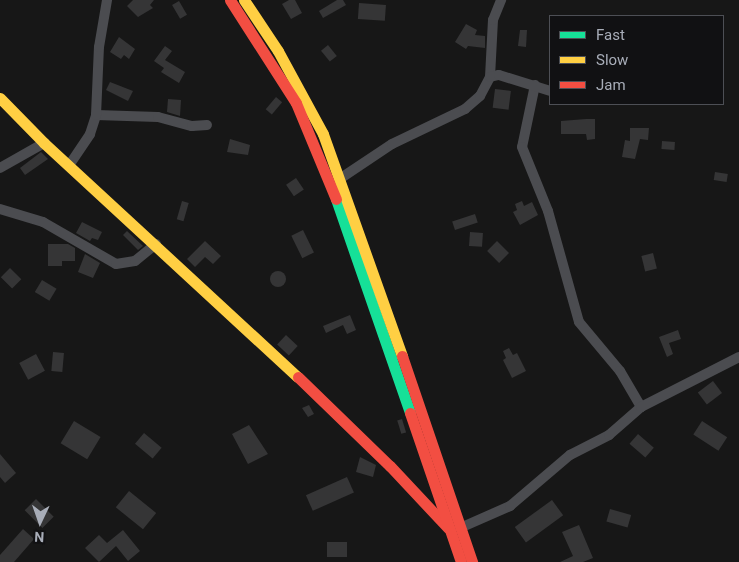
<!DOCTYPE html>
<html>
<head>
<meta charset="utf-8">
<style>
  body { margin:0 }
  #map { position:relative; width:739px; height:562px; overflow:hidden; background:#171717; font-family:Roboto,sans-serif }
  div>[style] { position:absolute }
  .building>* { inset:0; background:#353536; transform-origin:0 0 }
  .round { border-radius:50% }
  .street>* { height:10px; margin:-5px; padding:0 5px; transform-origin:5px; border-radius:5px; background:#4b4c50 }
  .fast>* { height:11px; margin:-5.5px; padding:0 5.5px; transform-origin:5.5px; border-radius:5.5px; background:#16e098 }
  .slow>* { height:11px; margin:-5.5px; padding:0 5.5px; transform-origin:5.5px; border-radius:5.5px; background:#ffcf43 }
  .jam>* { height:11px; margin:-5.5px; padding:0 5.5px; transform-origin:5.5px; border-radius:5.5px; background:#f24e42 }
  span { translate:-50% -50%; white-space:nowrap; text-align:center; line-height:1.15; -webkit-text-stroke:4.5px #111113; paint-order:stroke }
  .legend { position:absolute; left:549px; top:15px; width:175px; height:90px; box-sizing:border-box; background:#111113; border:1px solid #4d4f55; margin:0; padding:6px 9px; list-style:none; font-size:15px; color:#a8adb8 }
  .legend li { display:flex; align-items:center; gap:10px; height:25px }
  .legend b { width:25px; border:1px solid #4d4f55 }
  .north { position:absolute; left:15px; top:497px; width:50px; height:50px; -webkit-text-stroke:4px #111113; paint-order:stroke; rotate:183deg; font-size:14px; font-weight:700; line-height:20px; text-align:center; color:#a8adb8 }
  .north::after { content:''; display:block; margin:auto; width:18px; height:22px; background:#a8adb8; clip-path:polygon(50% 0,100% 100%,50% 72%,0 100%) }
</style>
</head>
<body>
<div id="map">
  <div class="building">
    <i style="clip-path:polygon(133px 0,154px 0,150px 5px,153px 8px,138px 17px,127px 6px)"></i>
    <i style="clip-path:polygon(289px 0,295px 0,302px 13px,291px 19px,282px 4px)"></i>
    <i style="clip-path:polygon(337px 0,343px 0,346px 5px,323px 18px,319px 11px)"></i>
    <i style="left:179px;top:1px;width:16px;height:8px;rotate:60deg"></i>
    <i style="left:359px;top:3px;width:27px;height:16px;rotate:4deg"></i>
    <i style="clip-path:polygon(466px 24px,477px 30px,475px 35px,485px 36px,485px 48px,468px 46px,466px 49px,455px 42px)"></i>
    <i style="clip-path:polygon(520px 30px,527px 30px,526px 47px,518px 46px)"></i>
    <i style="clip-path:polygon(119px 37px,135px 49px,129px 59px,124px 55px,121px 59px,110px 52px)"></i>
    <i style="left:328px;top:45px;width:14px;height:9px;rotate:51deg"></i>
    <i style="clip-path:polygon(165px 46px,172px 51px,165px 60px,185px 72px,179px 83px,161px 72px,164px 68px,154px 61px)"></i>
    <i style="clip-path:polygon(110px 82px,133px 91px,128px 101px,106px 90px)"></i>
    <i style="left:495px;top:89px;width:16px;height:19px;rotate:7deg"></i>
    <i style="left:276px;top:97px;width:8px;height:16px;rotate:40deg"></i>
    <i style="clip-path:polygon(168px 99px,181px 100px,180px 116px,167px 112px)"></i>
    <i style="clip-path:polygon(586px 119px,595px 119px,595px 139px,587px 140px,586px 134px,561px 134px,561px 121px)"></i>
    <i style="clip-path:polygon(630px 128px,649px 128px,648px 140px,640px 139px,635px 159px,622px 157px,625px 140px,630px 141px)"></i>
    <i style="clip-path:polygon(230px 139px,250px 145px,248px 155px,227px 152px)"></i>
    <i style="left:662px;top:141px;width:13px;height:8px;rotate:4deg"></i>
    <i style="clip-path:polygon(41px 152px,48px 159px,25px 175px,20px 168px)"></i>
    <i style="left:715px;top:172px;width:13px;height:8px;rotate:9deg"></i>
    <i style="left:296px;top:178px;width:14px;height:12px;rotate:56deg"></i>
    <i style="left:182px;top:201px;width:7px;height:19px;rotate:16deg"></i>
    <i style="clip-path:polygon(522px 201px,524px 206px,532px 202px,538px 215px,520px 225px,513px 212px,517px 210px,515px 204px)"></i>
    <i style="left:475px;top:214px;width:9px;height:24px;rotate:72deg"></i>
    <i style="clip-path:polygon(82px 222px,102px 232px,98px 240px,92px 238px,90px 241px,76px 233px)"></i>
    <i style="left:303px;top:230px;width:25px;height:13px;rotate:64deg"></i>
    <i style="clip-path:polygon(127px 231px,143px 246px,138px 250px,123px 235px)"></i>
    <i style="left:470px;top:232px;width:13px;height:14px;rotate:4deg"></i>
    <i style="clip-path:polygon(205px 241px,221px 256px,213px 264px,205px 257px,195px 267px,187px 259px)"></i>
    <i style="left:497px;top:241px;width:17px;height:14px;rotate:45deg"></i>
    <i style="clip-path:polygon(48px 244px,68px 244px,75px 248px,75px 261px,62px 261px,62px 266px,48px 266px)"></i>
    <i style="left:653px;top:253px;width:16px;height:12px;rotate:76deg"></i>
    <i style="clip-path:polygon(85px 254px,100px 263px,93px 278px,78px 272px)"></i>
    <i style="left:10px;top:268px;width:16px;height:13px;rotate:45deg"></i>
    <i class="round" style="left:270px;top:271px;width:16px;height:16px"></i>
    <i style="left:42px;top:280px;width:17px;height:14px;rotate:31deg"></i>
    <i style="clip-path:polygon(350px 315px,356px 330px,347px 334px,343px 325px,326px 333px,323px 326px)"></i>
    <i style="clip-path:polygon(678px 330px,681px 339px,669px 343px,673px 354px,667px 357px,659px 337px)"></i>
    <i style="left:286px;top:335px;width:16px;height:13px;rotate:43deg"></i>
    <i style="clip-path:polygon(509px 348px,513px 355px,517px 353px,526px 371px,512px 378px,503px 360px,506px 358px,503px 351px)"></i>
    <i style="left:53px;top:352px;width:11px;height:19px;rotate:5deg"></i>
    <i style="left:36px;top:354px;width:19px;height:19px;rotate:62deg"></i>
    <i style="left:713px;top:381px;width:15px;height:19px;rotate:53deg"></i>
    <i style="clip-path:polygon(309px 405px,314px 414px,308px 417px,302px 408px)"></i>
    <i style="left:402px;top:419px;width:14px;height:5px;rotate:73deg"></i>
    <i style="left:74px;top:421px;width:31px;height:26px;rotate:31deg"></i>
    <i style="left:702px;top:421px;width:30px;height:16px;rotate:33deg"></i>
    <i style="clip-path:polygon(249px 425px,268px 454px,248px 464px,232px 434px)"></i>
    <i style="left:144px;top:433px;width:23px;height:14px;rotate:40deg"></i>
    <i style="left:638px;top:434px;width:21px;height:13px;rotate:41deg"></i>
    <i style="clip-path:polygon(0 454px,16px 473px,5px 483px,0 477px)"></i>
    <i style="clip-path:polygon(360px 457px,376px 465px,373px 477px,356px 472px)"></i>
    <i style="left:347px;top:477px;width:17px;height:45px;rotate:66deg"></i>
    <i style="left:129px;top:491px;width:35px;height:21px;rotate:39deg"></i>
    <i style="left:36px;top:499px;width:25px;height:16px;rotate:45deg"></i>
    <i style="left:552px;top:500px;width:19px;height:46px;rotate:54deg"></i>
    <i style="left:610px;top:509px;width:22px;height:13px;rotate:16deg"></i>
    <i style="clip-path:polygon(579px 525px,593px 558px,583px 562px,560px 562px,573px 556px,562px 532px)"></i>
    <i style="clip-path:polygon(23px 529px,34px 539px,14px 562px,0 562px,0 555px)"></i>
    <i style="clip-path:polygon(123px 530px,140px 551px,128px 561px,116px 546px,99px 562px,85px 548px,99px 535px,107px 543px)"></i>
    <i style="left:327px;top:542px;width:20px;height:15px"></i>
  </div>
  <div class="street">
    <i style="left:490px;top:77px;width:57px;rotate:-87deg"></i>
    <i style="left:493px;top:20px;width:22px;rotate:-68deg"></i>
    <i style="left:535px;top:85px;width:63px;rotate:101.8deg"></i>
    <i style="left:522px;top:147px;width:69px;rotate:67.9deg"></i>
    <i style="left:548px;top:211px;width:115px;rotate:74.4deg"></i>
    <i style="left:579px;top:322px;width:64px;rotate:50.1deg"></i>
    <i style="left:620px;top:371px;width:42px;rotate:59.7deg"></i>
    <i style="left:96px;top:115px;width:62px;rotate:1.8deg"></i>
    <i style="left:158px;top:117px;width:35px;rotate:15deg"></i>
    <i style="left:192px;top:126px;width:15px;rotate:-4deg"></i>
    <i style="left:70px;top:164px;width:36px;rotate:-56deg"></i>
    <i style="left:90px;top:134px;width:20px;rotate:-72deg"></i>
    <i style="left:96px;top:115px;width:68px;rotate:-87.5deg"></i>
    <i style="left:99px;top:47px;width:48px;rotate:-80.3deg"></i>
    <i style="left:0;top:168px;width:51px;rotate:-29.6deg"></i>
    <i style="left:341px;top:178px;width:61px;rotate:-33.7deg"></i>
    <i style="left:392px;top:144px;width:81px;rotate:-25.6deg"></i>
    <i style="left:465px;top:109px;width:20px;rotate:-41deg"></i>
    <i style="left:480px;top:96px;width:21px;rotate:-62deg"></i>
    <i style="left:490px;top:77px;width:9px;rotate:-13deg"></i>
    <i style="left:499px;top:75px;width:53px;rotate:17.4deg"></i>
    <i style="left:0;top:209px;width:45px;rotate:16.8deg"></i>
    <i style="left:43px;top:222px;width:84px;rotate:29.9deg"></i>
    <i style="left:116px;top:264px;width:19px;rotate:-9deg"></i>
    <i style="left:135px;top:261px;width:27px;rotate:-39deg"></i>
    <i style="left:460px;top:528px;width:55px;rotate:-23.7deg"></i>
    <i style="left:510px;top:506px;width:79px;rotate:-40.4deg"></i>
    <i style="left:570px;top:455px;width:44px;rotate:-27.1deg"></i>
    <i style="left:609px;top:435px;width:43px;rotate:-41.2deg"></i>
    <i style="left:641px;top:407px;width:110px;rotate:-27deg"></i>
  </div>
  <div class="fast">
    <i style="left:336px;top:199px;width:226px;rotate:70.9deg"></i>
  </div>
  <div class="slow">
    <i style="left:244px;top:0;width:61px;rotate:56.3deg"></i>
    <i style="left:278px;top:51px;width:94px;rotate:61.5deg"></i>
    <i style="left:323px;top:134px;width:236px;rotate:70.4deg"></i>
    <i style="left:0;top:98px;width:63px;rotate:45.6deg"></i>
    <i style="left:44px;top:143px;width:345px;rotate:42.7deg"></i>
  </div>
  <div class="jam">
    <i style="left:230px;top:0;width:122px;rotate:57.3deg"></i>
    <i style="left:296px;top:103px;width:104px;rotate:67.4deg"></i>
    <i style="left:402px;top:356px;width:218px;rotate:71.2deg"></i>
    <i style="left:298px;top:377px;width:128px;rotate:44.1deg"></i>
    <i style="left:390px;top:466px;width:85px;rotate:46.9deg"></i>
    <i style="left:410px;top:413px;width:157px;rotate:71.1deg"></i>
  </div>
  <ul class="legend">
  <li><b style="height:6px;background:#16e098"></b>Fast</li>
  <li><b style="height:6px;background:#ffcf43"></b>Slow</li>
  <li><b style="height:6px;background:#f24e42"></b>Jam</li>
  </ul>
  <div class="north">N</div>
</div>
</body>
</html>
